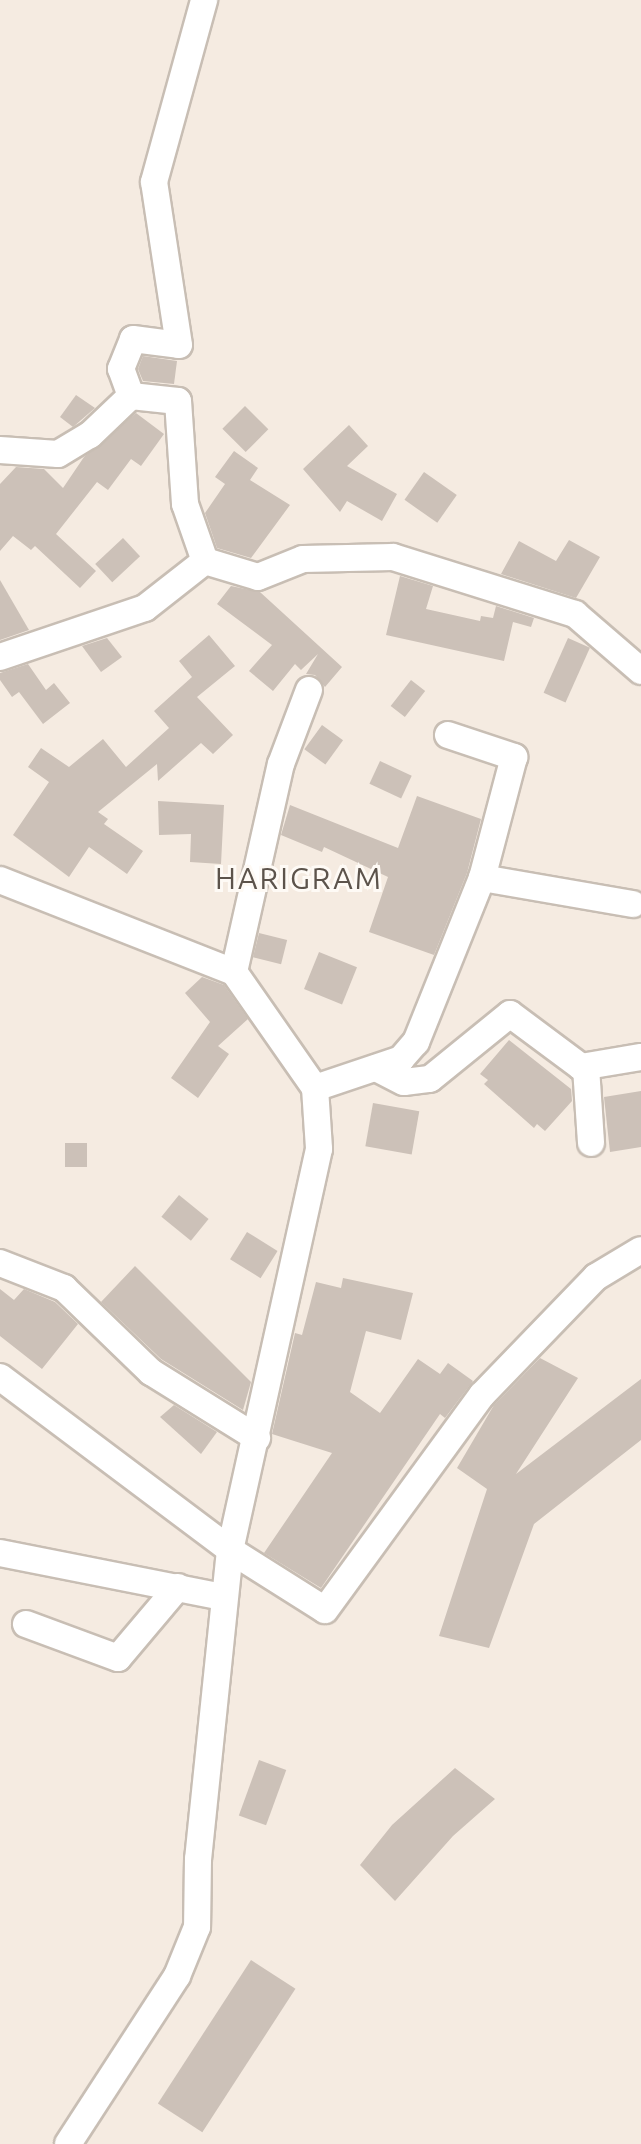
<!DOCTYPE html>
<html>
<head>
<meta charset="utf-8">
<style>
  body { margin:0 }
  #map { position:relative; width:641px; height:2144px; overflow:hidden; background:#f5ebe1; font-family:Ubuntu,sans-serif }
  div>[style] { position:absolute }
  .building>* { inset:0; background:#ccc1b8; transform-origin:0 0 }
  .roads { filter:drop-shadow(2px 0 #c8beb4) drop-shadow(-2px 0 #c8beb4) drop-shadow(0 2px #c8beb4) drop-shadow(0 -2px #c8beb4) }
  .street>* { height:26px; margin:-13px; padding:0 13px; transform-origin:13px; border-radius:13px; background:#fff }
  span { translate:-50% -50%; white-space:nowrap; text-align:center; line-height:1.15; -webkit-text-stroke:6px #fefaf5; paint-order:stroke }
  .quarter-label { font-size:30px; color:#5c534b; letter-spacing:2px }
</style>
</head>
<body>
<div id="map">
  <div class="building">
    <i style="clip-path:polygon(143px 356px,177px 361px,174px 384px,143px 381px,138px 369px)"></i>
    <i style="clip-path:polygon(76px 395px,95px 408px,73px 427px,60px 417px)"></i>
    <i style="left:245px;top:406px;width:33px;height:32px;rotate:45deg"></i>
    <i style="clip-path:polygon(136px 413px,164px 434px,141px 466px,131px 459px,108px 490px,97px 482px,56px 534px,96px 571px,80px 588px,35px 546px,31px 550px,13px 536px,0 551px,0 484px,16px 467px,44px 469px,63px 488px,84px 457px)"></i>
    <i style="clip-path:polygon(349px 425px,368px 446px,347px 466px,397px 494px,382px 521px,347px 501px,340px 512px,303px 469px)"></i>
    <i style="clip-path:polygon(234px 451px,258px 468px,250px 480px,290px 505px,251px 558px,217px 548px,205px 513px,225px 484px,215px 477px)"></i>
    <i style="left:424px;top:472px;width:40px;height:34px;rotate:35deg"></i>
    <i style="left:123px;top:538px;width:25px;height:38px;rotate:47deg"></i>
    <i style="clip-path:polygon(569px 540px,600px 557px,576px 598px,501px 574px,519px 541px,556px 561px)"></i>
    <i style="clip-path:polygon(400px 576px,433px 586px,426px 609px,480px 621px,481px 616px,493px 618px,496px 606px,534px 618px,531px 627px,513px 622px,504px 661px,386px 635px)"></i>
    <i style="clip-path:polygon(0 580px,29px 630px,0 640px)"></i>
    <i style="clip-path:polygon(231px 586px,260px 592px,342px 667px,325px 687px,315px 675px,306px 674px,318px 654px,301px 670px,295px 664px,273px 691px,249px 671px,272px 645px,217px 604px)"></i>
    <i style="clip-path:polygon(209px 635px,235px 666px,197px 697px,233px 735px,213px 754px,201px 743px,158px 781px,157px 764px,98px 812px,108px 819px,104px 824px,143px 851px,127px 874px,89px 847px,69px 877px,13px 835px,49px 782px,28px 767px,41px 748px,69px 767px,103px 739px,126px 767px,169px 728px,154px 711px,192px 677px,179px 661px)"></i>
    <i style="clip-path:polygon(107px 638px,122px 657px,101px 672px,82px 646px)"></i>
    <i style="left:568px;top:638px;width:24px;height:60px;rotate:24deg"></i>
    <i style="clip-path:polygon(28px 664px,46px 690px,54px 683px,70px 703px,43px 724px,19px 692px,12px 697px,0 680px,0 673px)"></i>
    <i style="left:411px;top:680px;width:18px;height:33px;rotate:38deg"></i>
    <i style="left:322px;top:725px;width:26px;height:30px;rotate:36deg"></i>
    <i style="left:380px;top:761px;width:35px;height:25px;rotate:25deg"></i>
    <i style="clip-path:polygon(417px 796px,481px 819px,467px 873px,434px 955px,369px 932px,388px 877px,324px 847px,322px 852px,281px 835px,290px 805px,398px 848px)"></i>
    <i style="clip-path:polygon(158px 801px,224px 805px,221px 864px,190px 862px,191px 834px,159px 835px)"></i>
    <i style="left:259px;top:933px;width:29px;height:25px;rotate:14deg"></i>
    <i style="left:319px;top:952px;width:41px;height:40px;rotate:22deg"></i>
    <i style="clip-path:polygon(202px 977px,224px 985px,248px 1019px,218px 1046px,229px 1054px,198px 1098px,171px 1078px,210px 1022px,185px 993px)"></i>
    <i style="clip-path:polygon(509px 1040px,571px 1089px,572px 1101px,545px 1131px,537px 1124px,534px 1128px,484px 1084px,488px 1080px,480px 1074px)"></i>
    <i style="clip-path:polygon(641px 1091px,641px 1147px,610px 1152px,604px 1097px)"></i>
    <i style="left:373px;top:1103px;width:47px;height:44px;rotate:10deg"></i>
    <i style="left:65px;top:1143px;width:22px;height:24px"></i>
    <i style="left:179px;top:1195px;width:38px;height:28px;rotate:39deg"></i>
    <i style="left:247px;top:1232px;width:36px;height:32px;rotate:32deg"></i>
    <i style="clip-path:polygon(135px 1266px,251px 1382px,243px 1410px,161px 1359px,101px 1302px)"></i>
    <i style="clip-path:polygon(343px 1278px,413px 1293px,401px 1340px,366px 1331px,350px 1392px,380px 1413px,418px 1359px,440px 1374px,448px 1363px,473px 1381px,445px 1418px,440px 1414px,321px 1588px,264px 1553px,332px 1453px,272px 1434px,295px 1333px,302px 1335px,316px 1282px,341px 1288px)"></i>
    <i style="clip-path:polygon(0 1289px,14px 1300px,24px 1289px,55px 1302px,78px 1324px,42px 1369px,0 1336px)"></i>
    <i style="clip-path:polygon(540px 1358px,578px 1378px,516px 1474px,641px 1379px,641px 1440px,534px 1524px,489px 1648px,439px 1636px,487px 1489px,457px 1468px,494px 1405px)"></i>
    <i style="clip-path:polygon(174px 1405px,217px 1432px,201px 1454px,160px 1417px)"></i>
    <i style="left:259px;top:1760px;width:29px;height:59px;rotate:20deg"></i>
    <i style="clip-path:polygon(455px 1768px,495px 1799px,453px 1836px,395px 1901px,360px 1865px,392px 1825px)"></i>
    <i style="left:251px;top:1960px;width:53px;height:171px;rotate:33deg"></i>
  </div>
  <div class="roads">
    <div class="street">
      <i style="left:131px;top:396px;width:29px;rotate:-110deg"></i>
      <i style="left:121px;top:369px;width:32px;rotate:-68deg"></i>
      <i style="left:133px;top:339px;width:46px;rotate:7.4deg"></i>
      <i style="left:179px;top:345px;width:165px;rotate:-98.7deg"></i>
      <i style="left:154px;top:182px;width:189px;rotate:-74.6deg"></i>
      <i style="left:0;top:450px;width:58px;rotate:3.9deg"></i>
      <i style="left:58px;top:454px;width:37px;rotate:-31deg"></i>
      <i style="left:90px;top:435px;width:57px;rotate:-43.6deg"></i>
      <i style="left:131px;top:396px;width:47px;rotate:6.1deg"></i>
      <i style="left:178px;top:401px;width:103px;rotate:86.1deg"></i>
      <i style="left:185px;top:504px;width:60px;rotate:70.7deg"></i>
      <i style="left:205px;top:561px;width:55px;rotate:16.8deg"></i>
      <i style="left:258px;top:577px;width:48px;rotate:-21.8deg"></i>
      <i style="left:303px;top:559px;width:90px;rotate:-1.3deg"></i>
      <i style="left:393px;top:557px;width:191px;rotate:17.4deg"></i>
      <i style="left:575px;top:614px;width:87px;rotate:40.8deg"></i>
      <i style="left:0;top:657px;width:153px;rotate:-18.7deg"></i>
      <i style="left:145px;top:608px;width:76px;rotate:-38.1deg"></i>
      <i style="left:448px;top:735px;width:70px;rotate:18.4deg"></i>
      <i style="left:514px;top:757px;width:125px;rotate:104.8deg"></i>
      <i style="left:0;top:880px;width:251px;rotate:21.5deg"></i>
      <i style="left:234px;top:972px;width:141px;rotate:55.1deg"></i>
      <i style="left:315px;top:1088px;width:61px;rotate:86.2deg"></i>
      <i style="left:319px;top:1149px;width:411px;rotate:102.5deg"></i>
      <i style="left:230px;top:1550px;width:311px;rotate:95.9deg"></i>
      <i style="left:198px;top:1859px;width:68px;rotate:90.8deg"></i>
      <i style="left:197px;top:1927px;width:53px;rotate:112.2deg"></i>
      <i style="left:177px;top:1976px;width:200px;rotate:123deg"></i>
      <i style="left:234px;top:972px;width:213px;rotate:-77.3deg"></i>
      <i style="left:281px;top:764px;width:79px;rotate:-69.3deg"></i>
      <i style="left:586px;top:1067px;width:76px;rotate:86.2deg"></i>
      <i style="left:376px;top:1068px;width:31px;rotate:27deg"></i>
      <i style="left:404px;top:1082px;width:26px;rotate:-7deg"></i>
      <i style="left:430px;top:1079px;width:103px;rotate:-39.1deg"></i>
      <i style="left:510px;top:1014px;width:89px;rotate:36.7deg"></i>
      <i style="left:581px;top:1067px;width:61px;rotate:-9.5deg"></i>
      <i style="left:315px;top:1088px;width:91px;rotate:-18.6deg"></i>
      <i style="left:401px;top:1059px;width:23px;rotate:-49deg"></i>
      <i style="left:416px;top:1042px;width:177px;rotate:-68.1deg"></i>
      <i style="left:482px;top:878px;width:153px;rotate:9.8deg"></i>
      <i style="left:0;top:1263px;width:69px;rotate:21.3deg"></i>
      <i style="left:64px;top:1288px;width:121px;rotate:44deg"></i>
      <i style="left:151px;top:1372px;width:125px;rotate:31.9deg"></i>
      <i style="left:0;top:1377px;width:288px;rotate:36.9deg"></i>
      <i style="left:230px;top:1550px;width:112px;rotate:32.3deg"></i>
      <i style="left:325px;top:1610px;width:266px;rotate:-53.9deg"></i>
      <i style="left:482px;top:1395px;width:164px;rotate:-46deg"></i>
      <i style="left:596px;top:1277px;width:52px;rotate:-31deg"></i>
      <i style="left:0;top:1553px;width:227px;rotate:11.2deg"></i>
      <i style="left:26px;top:1624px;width:98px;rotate:20.3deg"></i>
      <i style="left:118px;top:1658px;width:93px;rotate:-49.8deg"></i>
    </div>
  </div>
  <div class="quarter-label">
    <span style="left:299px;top:878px">HARIGRAM</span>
  </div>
</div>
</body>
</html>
